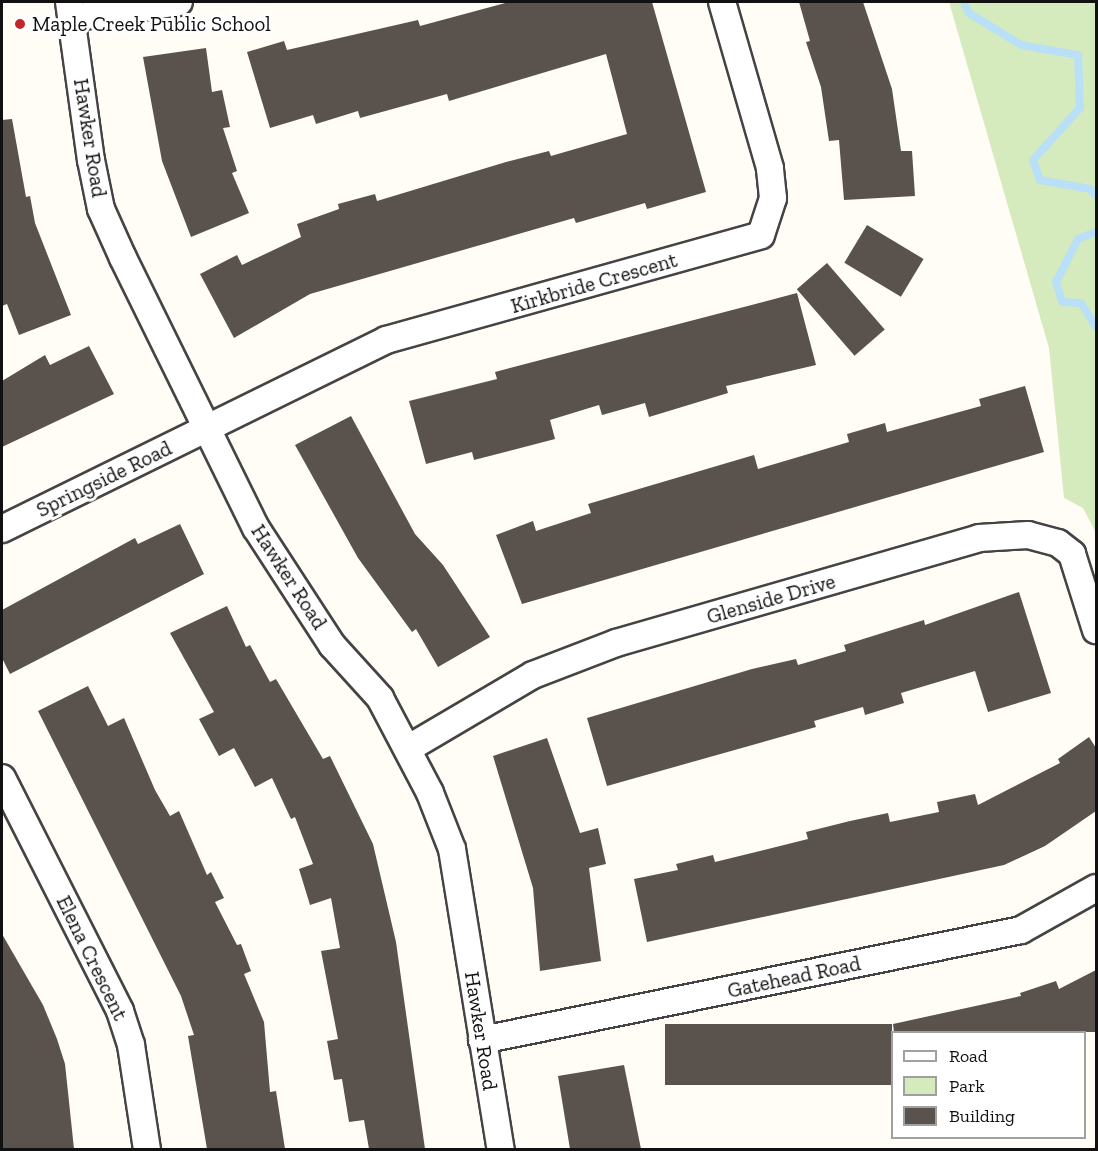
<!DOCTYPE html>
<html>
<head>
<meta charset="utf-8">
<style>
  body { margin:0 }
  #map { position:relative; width:1098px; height:1151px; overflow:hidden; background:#fffdf5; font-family:"Zilla Slab",serif }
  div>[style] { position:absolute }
  .green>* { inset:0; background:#d5ebbd }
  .stream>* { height:8px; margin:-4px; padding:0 4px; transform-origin:4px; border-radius:4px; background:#b9e0f7 }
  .building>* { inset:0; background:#5a524d; transform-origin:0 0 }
  .roads { filter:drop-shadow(2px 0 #444) drop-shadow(-2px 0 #444) drop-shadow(0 2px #444) drop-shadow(0 -2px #444) }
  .minor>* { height:26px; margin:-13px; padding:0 13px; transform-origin:13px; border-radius:13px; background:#fff }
  .dots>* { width:16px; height:16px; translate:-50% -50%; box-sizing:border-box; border:3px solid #fff; border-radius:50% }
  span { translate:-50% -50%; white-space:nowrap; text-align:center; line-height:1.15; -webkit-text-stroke:6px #fff; paint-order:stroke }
  .poi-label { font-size:21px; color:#111 }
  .left { translate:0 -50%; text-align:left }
  .street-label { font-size:21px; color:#111 }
  .frame { position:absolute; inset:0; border:3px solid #111; pointer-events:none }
  .legend { position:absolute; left:891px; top:1031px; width:195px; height:108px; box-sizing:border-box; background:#fff; border:2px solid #a0a0a0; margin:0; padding:8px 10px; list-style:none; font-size:18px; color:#111 }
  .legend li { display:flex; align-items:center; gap:12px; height:30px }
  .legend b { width:30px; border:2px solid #a0a0a0 }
</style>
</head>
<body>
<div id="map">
  <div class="green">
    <i style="clip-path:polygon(949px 2px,1096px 2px,1096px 533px,1083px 508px,1064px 498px,1049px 348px)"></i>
  </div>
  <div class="stream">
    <i style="left:964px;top:2px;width:12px;rotate:66deg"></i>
    <i style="left:969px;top:13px;width:61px;rotate:31.6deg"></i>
    <i style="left:1021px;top:45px;width:58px;rotate:10deg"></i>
    <i style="left:1078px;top:55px;width:53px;rotate:87.8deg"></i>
    <i style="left:1080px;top:108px;width:70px;rotate:132.1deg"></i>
    <i style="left:1033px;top:160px;width:21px;rotate:71deg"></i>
    <i style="left:1040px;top:180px;width:51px;rotate:10.2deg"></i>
    <i style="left:1090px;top:189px;width:8px;rotate:45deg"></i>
    <i style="left:1096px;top:232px;width:19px;rotate:159deg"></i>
    <i style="left:1078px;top:239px;width:48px;rotate:117.1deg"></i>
    <i style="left:1056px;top:282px;width:21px;rotate:73deg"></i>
    <i style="left:1062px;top:302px;width:19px;rotate:3deg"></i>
    <i style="left:1081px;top:303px;width:28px;rotate:58deg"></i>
  </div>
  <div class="building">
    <i style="clip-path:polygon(509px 2px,652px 2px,706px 192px,647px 209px,645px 203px,576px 223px,574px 218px,310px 294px,234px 338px,200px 274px,237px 255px,242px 265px,301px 237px,297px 224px,339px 209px,338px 204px,375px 194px,377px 201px,506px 162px,549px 151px,551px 156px,627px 134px,606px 54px,449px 101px,447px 94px,360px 118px,358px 111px,316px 124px,313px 115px,270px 128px,247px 52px,284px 41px,287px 50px,418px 20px,420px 26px)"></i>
    <i style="clip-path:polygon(799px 2px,863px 2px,892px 89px,901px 151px,912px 151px,915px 196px,844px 200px,839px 140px,829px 141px,821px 87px,806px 42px,810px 41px)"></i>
    <i style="clip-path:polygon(206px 48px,212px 92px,222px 90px,230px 127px,223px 128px,237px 171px,232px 173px,249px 213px,191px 237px,162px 161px,143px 57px)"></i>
    <i style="clip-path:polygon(12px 119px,26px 197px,30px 196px,35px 223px,71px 315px,19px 335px,7px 304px,2px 306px,2px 120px)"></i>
    <i style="left:867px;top:225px;width:66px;height:44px;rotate:31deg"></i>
    <i style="left:827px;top:263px;width:88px;height:40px;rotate:49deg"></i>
    <i style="clip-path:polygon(797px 293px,816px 365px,726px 386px,728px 393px,649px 417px,645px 403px,602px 415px,599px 405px,550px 420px,555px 439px,474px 460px,472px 452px,426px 464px,409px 401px,497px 379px,495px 372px)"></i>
    <i style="clip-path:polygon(89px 346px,114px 394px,2px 447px,2px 381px,45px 355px,50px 365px)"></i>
    <i style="clip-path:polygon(1025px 386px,1044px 452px,522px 604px,496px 535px,533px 521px,536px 531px,591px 513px,588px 504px,754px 455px,758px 469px,849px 442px,847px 434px,885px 423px,887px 432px,981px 406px,979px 399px)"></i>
    <i style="clip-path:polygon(351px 416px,415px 534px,443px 565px,490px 637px,438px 667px,416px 629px,412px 632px,358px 558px,295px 445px)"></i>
    <i style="clip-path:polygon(180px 524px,204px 574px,10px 674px,2px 658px,2px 610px,135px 538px,138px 544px)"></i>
    <i style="clip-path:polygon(1019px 592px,1051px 693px,988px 712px,975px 671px,901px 693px,904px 703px,865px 715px,863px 707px,814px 721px,816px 727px,607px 786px,587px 718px,752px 669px,796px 659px,798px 665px,846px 651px,844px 645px,924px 620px,925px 625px)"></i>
    <i style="clip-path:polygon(227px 606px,246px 647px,250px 645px,270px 682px,276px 679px,323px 759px,330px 756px,373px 844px,396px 942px,425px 1149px,369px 1149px,364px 1120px,349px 1122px,342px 1079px,334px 1080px,327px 1041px,338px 1039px,321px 951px,340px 948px,331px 898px,310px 905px,299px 869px,313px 864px,295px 817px,291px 819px,272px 778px,255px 787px,234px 748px,219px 756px,199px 719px,214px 712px,170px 633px)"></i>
    <i style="clip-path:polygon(88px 686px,108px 726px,124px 718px,155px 790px,170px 816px,179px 811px,207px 875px,211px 872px,224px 898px,215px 902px,237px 945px,241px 944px,251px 971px,244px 974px,264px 1022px,270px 1092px,276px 1091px,285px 1149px,207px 1149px,188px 1036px,194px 1035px,181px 996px,38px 711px)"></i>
    <i style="clip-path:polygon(1089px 737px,1096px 748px,1096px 811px,1045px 846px,1004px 865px,647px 942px,634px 879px,678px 870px,676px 864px,713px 855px,715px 862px,808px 839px,806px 832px,850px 821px,888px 813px,890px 822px,939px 812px,937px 802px,975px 794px,978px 805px,1060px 763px,1058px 759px)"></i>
    <i style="clip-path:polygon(547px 738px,580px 833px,598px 828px,606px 864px,589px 868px,601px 961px,540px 971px,533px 888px,493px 756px)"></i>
    <i style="clip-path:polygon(2px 934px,43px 1005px,57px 1039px,65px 1064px,74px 1149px,2px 1149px)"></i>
    <i style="clip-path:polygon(1096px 970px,1096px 1032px,894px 1032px,893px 1024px,1021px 996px,1020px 993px,1056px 981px,1059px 989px)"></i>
    <i style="left:892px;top:1024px;width:61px;height:227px;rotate:90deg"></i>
    <i style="clip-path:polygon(624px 1065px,641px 1149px,570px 1149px,558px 1076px)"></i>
  </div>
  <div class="roads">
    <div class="minor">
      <i style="left:69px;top:2px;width:160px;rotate:82.1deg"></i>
      <i style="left:91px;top:160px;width:50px;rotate:78.5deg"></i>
      <i style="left:101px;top:209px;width:54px;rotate:65.8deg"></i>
      <i style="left:123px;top:258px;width:301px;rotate:63.8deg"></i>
      <i style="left:256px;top:528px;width:140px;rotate:57deg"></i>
      <i style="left:332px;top:645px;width:72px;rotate:47.8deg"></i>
      <i style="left:380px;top:698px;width:107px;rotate:62.2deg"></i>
      <i style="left:430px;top:793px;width:60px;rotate:68.6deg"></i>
      <i style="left:452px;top:849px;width:305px;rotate:80.8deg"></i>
      <i style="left:71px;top:18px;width:109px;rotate:-8.4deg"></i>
      <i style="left:2px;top:529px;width:428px;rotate:-26.2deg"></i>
      <i style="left:386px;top:340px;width:389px;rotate:-15.6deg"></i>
      <i style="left:761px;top:235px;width:39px;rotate:-72deg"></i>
      <i style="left:773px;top:198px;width:30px;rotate:-96deg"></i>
      <i style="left:770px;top:168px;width:173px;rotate:-106.1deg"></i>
      <i style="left:409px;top:748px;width:144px;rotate:-30.5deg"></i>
      <i style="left:533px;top:675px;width:89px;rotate:-21.1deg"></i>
      <i style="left:616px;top:643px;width:378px;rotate:-16.1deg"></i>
      <i style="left:979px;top:538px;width:49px;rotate:-3.5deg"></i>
      <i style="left:1028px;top:535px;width:31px;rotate:15deg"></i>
      <i style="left:1058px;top:543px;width:18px;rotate:38deg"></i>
      <i style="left:1072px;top:554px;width:80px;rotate:72.5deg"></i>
      <i style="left:2px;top:778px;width:261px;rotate:63.1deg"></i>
      <i style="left:120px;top:1011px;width:36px;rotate:72deg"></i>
      <i style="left:131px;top:1045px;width:106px;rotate:81.3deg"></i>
      <i style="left:482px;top:1040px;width:550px;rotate:-11.53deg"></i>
      <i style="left:1021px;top:930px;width:86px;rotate:-29.2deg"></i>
    </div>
  </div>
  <div class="dots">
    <i style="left:20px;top:24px;background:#c4262e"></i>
  </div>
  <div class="poi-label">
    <span class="left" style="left:32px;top:24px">Maple Creek Public School</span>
  </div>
  <div class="street-label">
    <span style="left:90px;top:138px;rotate:81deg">Hawker Road</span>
    <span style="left:594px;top:283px;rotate:-16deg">Kirkbride Crescent</span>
    <span style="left:104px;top:479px;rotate:-26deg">Springside Road</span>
    <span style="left:289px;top:577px;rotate:57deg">Hawker Road</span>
    <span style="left:771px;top:599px;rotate:-16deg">Glenside Drive</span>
    <span style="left:92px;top:958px;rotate:64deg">Elena Crescent</span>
    <span style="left:794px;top:977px;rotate:-12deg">Gatehead Road</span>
    <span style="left:481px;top:1031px;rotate:81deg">Hawker Road</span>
  </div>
  <div class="frame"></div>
  <ul class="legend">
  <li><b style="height:8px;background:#fff"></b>Road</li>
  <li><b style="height:16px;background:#d5ebbd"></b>Park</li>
  <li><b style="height:16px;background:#5a524d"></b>Building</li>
  </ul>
</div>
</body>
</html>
